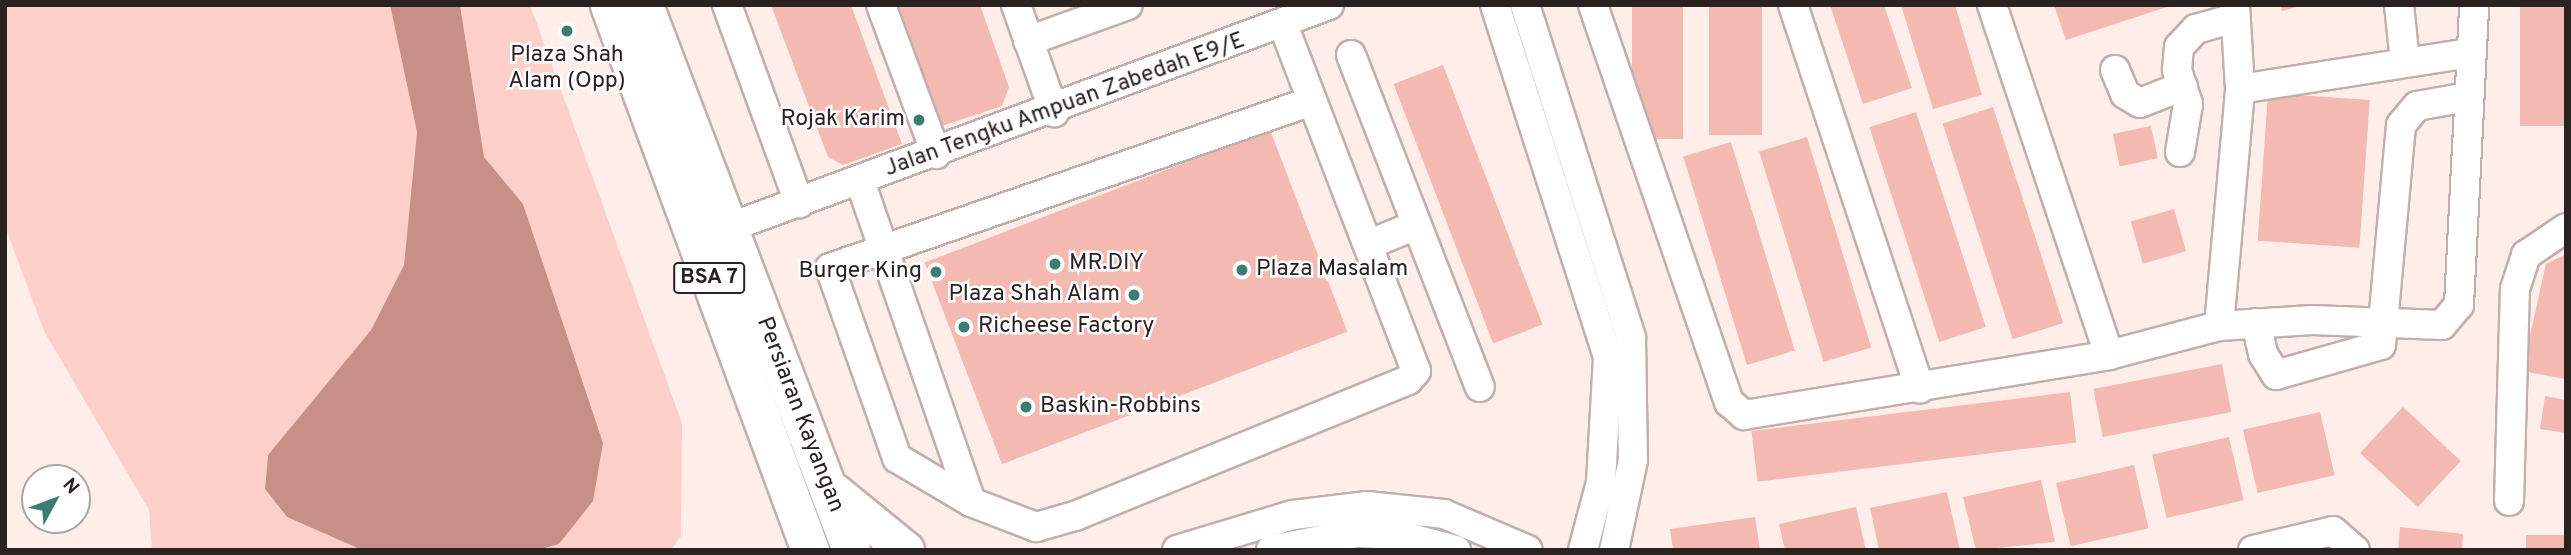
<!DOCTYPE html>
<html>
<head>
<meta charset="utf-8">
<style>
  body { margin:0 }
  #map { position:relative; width:2571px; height:555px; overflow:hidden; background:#ffedea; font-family:Overpass,sans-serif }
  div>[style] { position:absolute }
  .green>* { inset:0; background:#fcd0c9 }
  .water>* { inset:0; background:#c79087 }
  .building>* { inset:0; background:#f4bab1; transform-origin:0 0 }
  .roads { filter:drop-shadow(2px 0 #c0b0ad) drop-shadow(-2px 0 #c0b0ad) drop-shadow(0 2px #c0b0ad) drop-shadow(0 -2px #c0b0ad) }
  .minor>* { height:28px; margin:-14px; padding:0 14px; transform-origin:14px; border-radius:14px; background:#fff }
  .major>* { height:37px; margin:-18.5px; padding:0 18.5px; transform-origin:18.5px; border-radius:18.5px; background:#fff }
  .dots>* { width:19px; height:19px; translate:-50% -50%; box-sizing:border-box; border:4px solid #fff; border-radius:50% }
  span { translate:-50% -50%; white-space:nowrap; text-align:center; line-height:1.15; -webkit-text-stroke:5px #fff; paint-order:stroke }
  .shield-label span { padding:2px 5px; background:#fff; border:2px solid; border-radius:5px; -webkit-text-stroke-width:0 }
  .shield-label { font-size:21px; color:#292221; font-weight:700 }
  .poi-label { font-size:23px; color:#292221 }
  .right { translate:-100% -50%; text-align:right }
  .left { translate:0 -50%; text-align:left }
  .street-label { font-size:23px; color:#292221 }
  .frame { position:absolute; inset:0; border:7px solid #292221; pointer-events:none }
  .north { position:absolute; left:21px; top:464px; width:70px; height:70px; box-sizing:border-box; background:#fff; border:2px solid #a9a7a6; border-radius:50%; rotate:49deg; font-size:19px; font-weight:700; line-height:28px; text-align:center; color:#292221 }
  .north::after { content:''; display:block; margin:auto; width:24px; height:32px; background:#3b7e71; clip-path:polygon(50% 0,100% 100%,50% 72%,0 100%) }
</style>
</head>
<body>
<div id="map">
  <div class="green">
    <i style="clip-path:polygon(5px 5px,390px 5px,417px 132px,404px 265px,371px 330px,268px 455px,265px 489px,287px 517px,362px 550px,152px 550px,149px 510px,44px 331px,5px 226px)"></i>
    <i style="clip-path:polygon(460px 5px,530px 5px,682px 423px,681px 536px,671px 550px,538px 550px,559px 544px,548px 288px,523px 204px,484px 157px)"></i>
  </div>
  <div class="water">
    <i style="clip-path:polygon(390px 5px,460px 5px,484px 157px,523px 204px,603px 443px,593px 501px,559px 544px,538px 550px,362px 550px,287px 517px,265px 489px,268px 455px,371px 330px,404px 265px,417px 132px)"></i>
  </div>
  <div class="building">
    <i style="clip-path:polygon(771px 5px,851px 5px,902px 144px,843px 165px,828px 157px)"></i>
    <i style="clip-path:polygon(893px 5px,980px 5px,1009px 87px,1002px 106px,936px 128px)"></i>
    <i style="left:1632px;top:5px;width:51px;height:134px"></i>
    <i style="left:1709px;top:5px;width:53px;height:130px"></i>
    <i style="clip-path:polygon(1830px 5px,1884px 5px,1912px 88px,1863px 104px)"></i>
    <i style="clip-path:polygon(1901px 5px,1955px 5px,1982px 95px,1933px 109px)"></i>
    <i style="clip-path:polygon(2054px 5px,2170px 5px,2170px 6px,2066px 40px)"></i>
    <i style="clip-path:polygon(2280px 5px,2301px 5px,2301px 6px,2282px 11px)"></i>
    <i style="left:2520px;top:5px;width:46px;height:121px"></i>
    <i style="left:1443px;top:65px;width:278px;height:53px;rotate:69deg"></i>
    <i style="left:2268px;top:93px;width:102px;height:148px;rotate:4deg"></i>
    <i style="left:1993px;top:107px;width:227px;height:53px;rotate:72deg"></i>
    <i style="left:1916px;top:112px;width:226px;height:49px;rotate:72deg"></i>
    <i style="left:2151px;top:126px;width:33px;height:39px;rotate:78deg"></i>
    <i style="left:1270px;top:130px;width:216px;height:370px;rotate:69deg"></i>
    <i style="left:1807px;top:137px;width:220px;height:50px;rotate:73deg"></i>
    <i style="left:1731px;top:142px;width:218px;height:50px;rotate:73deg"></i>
    <i style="left:2174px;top:209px;width:44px;height:45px;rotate:74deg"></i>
    <i style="clip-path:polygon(2566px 254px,2566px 379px,2522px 371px,2546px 264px)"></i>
    <i style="left:2222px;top:364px;width:49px;height:131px;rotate:79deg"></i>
    <i style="left:2070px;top:392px;width:51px;height:321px;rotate:83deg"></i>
    <i style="clip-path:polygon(2545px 396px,2566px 400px,2566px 433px,2540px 429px)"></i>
    <i style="left:2403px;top:407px;width:79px;height:63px;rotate:43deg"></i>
    <i style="left:2320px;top:412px;width:65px;height:79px;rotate:77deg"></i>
    <i style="left:2229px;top:437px;width:65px;height:79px;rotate:77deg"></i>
    <i style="left:2134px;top:465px;width:65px;height:80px;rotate:77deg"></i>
    <i style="clip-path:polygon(2041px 480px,2055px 542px,1976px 550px,1963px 497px)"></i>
    <i style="clip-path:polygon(1947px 492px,1960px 550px,1879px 550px,1870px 508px)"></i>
    <i style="clip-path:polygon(1856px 507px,1866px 550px,1785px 550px,1779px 524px)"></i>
    <i style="clip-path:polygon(1755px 517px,1760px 550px,1673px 550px,1670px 529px)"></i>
    <i style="clip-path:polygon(2400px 527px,2463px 534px,2462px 550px,2398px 550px)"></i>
    <i style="left:2526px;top:535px;width:40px;height:15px"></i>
  </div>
  <div class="roads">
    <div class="minor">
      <i style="left:727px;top:5px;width:211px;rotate:70deg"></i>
      <i style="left:881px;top:5px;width:159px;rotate:69.7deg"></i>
      <i style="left:1016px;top:5px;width:114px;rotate:70.4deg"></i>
      <i style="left:1495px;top:5px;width:370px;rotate:72.2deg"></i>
      <i style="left:1608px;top:357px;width:125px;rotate:93.2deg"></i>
      <i style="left:1601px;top:482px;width:70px;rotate:104.8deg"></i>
      <i style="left:1525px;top:5px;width:349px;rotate:72.3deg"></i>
      <i style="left:1631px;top:338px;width:122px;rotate:89.1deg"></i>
      <i style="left:1633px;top:460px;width:92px;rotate:101.9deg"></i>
      <i style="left:1593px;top:5px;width:420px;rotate:71.1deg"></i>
      <i style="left:1729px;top:402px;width:20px;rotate:41deg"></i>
      <i style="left:1744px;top:415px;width:370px;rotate:-9.3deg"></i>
      <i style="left:2109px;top:355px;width:114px;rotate:-14.8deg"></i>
      <i style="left:2219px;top:326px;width:93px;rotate:-3.7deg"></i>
      <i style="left:2312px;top:320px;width:130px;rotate:2.2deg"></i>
      <i style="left:2442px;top:325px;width:26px;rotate:-50deg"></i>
      <i style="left:2459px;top:305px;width:300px;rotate:-87.1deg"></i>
      <i style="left:1793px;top:5px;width:404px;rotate:71.7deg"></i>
      <i style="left:1992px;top:5px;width:369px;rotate:71.5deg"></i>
      <i style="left:2399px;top:5px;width:57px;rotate:84deg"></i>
      <i style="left:1028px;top:41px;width:106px;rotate:-19.8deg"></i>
      <i style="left:1351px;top:55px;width:356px;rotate:68.8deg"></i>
      <i style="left:2115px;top:70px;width:26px;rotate:67deg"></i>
      <i style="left:2125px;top:94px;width:17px;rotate:31deg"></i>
      <i style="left:2140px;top:103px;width:46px;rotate:-21.6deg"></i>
      <i style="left:2240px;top:89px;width:233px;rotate:-8.9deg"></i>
      <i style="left:2180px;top:152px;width:49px;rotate:-80.5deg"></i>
      <i style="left:2188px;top:104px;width:36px;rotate:-108deg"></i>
      <i style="left:2177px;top:70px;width:23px;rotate:-85deg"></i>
      <i style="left:2179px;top:47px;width:25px;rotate:-47deg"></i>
      <i style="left:2196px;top:29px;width:41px;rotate:-15.8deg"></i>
      <i style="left:860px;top:181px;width:340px;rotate:70.9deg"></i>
      <i style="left:971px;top:502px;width:70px;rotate:21deg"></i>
      <i style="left:1036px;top:527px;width:41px;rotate:-15.8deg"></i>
      <i style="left:1075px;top:516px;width:360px;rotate:-22.2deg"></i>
      <i style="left:1408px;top:380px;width:12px;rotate:-48deg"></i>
      <i style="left:1416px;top:371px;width:371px;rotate:-111deg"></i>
      <i style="left:728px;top:228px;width:641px;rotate:-20.36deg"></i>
      <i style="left:1370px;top:244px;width:50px;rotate:-22.4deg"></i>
      <i style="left:2256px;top:323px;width:32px;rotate:77deg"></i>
      <i style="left:2263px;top:354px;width:25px;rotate:58deg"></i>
      <i style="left:2276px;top:375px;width:109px;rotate:-15.9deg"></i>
      <i style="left:2381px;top:345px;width:221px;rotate:-84.8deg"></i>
      <i style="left:2401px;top:125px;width:25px;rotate:-50deg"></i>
      <i style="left:2417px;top:106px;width:51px;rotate:-10.2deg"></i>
      <i style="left:2219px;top:326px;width:238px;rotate:-84.9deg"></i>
      <i style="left:2240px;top:89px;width:84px;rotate:-93.4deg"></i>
      <i style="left:2509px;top:501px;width:212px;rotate:-88.4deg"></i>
      <i style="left:2515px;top:289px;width:36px;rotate:-72deg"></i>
      <i style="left:2526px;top:255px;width:48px;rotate:-34deg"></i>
      <i style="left:971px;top:502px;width:86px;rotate:-149.3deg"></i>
      <i style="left:897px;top:458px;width:201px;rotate:-109.4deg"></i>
      <i style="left:830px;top:268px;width:510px;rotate:-19.11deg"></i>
      <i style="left:1177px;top:550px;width:121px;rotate:-16.8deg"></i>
      <i style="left:1293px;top:515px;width:75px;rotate:-6.9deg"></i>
      <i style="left:1367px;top:506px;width:77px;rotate:5.9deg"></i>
      <i style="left:1444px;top:514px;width:91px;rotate:23.2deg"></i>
      <i style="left:1271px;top:550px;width:87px;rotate:-11.3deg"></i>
      <i style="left:1356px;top:533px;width:43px;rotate:2.7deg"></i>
      <i style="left:1399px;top:535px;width:59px;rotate:14.7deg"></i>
      <i style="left:2253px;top:550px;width:82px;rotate:-13.4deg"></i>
      <i style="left:2333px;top:531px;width:29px;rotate:41deg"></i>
    </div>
    <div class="major">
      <i style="left:609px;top:5px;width:581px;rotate:69.76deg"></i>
      <i style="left:644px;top:5px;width:583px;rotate:69.2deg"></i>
      <i style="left:834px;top:492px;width:92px;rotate:39.2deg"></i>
    </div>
  </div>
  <div class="dots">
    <i style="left:567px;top:31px;background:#3b7e71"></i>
    <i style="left:919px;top:120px;background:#3b7e71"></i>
    <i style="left:1055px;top:264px;background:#3b7e71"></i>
    <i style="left:1242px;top:270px;background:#3b7e71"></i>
    <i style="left:936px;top:272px;background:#3b7e71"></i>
    <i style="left:1134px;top:295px;background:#3b7e71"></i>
    <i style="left:964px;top:327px;background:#3b7e71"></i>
    <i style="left:1026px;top:407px;background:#3b7e71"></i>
  </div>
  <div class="shield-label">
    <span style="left:709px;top:278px">BSA 7</span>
  </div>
  <div class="poi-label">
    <span style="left:567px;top:69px">Plaza Shah<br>Alam (Opp)</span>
    <span class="right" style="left:905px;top:120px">Rojak Karim</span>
    <span class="left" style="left:1069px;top:264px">MR.DIY</span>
    <span class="left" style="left:1256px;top:270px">Plaza Masalam</span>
    <span class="right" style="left:922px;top:272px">Burger King</span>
    <span class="right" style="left:1120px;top:295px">Plaza Shah Alam</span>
    <span class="left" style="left:978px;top:327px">Richeese Factory</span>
    <span class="left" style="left:1040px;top:407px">Baskin-Robbins</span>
  </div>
  <div class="street-label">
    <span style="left:1065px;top:106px;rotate:-20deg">Jalan Tengku Ampuan Zabedah E9/E</span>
    <span style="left:799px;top:415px;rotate:69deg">Persiaran Kayangan</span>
  </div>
  <div class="frame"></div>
  <div class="north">N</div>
</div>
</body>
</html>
